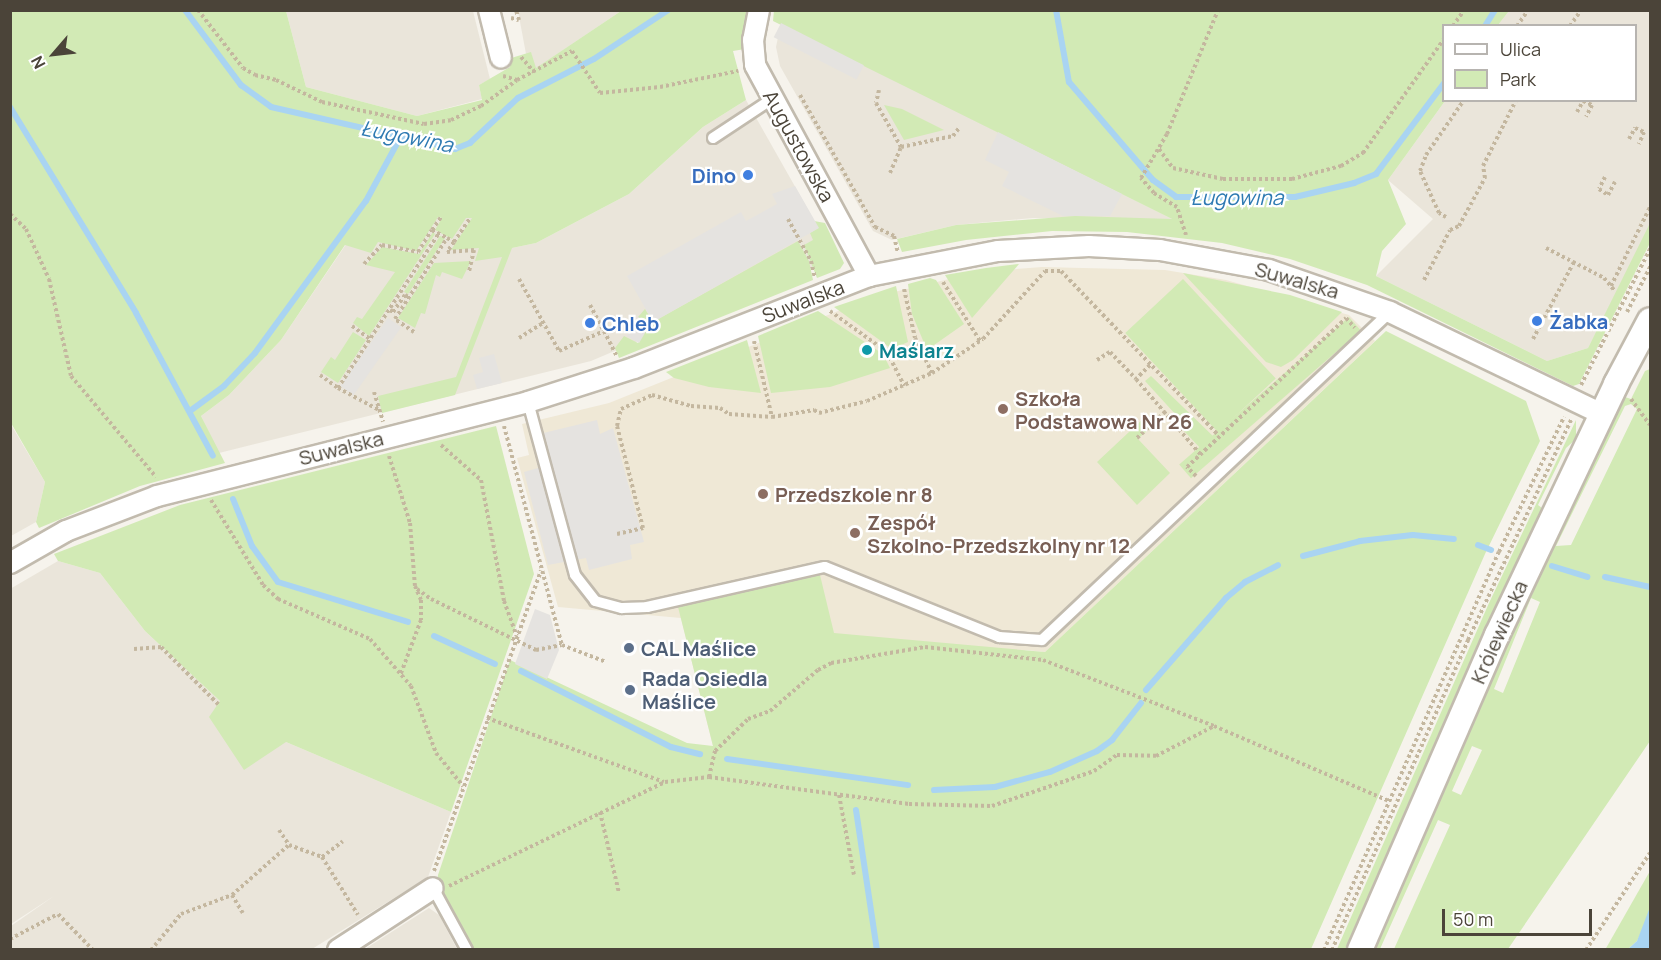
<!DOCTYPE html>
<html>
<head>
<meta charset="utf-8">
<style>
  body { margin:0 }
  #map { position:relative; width:1661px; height:960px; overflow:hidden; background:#f6f3ec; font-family:Manrope,sans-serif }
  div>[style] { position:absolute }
  .residential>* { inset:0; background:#eae5da }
  .education>* { inset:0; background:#efe8d6 }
  .green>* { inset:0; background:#d2eab5; transform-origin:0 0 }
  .parking>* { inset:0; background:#e5e3e0; transform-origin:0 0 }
  .water>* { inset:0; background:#a9d4f2 }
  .stream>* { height:6px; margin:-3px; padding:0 3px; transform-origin:3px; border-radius:3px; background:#a9d4f2 }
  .path>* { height:4px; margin-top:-2px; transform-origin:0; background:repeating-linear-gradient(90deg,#c4b79f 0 3px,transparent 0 6px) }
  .roads { filter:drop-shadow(2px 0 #c2bbae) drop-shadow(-2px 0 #c2bbae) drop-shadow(0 2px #c2bbae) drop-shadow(0 -2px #c2bbae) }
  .service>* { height:10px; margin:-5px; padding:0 5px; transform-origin:5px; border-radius:5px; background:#fff }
  .minor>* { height:20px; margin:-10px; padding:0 10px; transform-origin:10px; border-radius:10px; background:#fff }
  .tertiary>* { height:24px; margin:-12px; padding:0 12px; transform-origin:12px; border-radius:12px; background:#fff }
  .dots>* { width:16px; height:16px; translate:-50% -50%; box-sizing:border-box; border:3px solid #fff; border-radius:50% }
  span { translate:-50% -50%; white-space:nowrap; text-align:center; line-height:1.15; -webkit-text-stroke:4.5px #fff; paint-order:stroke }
  .street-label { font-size:20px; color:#4b4439 }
  .shop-label { font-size:20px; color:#366cbe; font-weight:700 }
  .right { translate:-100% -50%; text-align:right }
  .left { translate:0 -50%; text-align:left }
  .culture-label { font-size:20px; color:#0d838f; font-weight:700 }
  .education-label { font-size:20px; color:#785e54; font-weight:700 }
  .service-label { font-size:20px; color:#4e5e75; font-weight:700 }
  .water-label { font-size:21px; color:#2e7ab2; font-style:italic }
  .frame { position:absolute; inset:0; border:12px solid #4b4439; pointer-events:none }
  .legend { position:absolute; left:1442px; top:24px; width:195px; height:78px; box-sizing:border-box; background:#fff; border:2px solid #b7b4b0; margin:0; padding:8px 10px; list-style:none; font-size:18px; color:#4b4439 }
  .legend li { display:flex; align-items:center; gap:12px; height:30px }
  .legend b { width:30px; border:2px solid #b7b4b0 }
  .north { position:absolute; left:24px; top:24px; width:60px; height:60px; -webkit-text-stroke:4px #fff; paint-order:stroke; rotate:242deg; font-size:16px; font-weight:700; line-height:24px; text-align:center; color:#4b4439 }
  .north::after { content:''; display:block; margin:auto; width:21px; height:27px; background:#4b4439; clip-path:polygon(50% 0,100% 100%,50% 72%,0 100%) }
  .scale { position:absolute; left:1442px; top:909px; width:150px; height:27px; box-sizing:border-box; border:3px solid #4b4439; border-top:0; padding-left:8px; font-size:18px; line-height:21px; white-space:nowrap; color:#4b4439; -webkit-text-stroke:4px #fff; paint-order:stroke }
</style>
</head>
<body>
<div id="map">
  <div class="residential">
    <i style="clip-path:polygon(286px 11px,473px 11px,490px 79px,479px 85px,482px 99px,417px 116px,306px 87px)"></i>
    <i style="clip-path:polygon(518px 11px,621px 11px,535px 69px,531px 53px,526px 54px)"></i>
    <i style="clip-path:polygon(1509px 11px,1650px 11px,1650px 226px,1588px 348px,1547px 361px,1376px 276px,1433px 219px,1388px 180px,1445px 101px,1636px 100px,1636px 26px,1498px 25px)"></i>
    <i style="clip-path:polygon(781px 23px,1000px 133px,1174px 220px,1033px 218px,956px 225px,892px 240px,873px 231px,780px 66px,776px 47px)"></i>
    <i style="clip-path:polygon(746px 100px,827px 243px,817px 265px,591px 361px,219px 453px,201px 416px,229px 395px,281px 340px,383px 190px,394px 160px,512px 248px,536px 243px,629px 194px,703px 127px)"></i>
    <i style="clip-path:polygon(10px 423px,45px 482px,36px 522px,11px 536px)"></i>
    <i style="clip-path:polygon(58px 561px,100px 573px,145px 631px,220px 701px,286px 742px,451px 812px,428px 877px,312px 949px,11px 949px,11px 926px,54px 896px,11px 924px,10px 589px)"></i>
    <i style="clip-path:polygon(429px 908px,439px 915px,457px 949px,365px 949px)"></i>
  </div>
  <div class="education">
    <i style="clip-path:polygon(1042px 267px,1165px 270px,1226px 280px,1349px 315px,1375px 341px,1045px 652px,1026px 650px,713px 746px,681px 618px,558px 607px,517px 458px,529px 455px,522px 424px,609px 403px,873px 297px,979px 272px)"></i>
  </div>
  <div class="green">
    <i style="clip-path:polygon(774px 10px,1509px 11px,1498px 25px,1444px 26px,1445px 101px,1388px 180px,1406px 224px,1382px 251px,1376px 276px,1547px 361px,1588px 348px,1650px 223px,1650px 243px,1579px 384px,1573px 386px,1367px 285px,1290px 259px,1222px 243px,1127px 232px,1052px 231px,966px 240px,902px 252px,897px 239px,956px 225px,1075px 216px,1172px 219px,773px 21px)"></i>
    <i style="clip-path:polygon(10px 11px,286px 11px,306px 87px,417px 116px,482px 100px,479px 85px,510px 67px,508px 59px,531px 52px,536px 68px,621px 11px,750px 11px,745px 49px,733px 51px,746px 100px,703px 127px,629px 194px,536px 243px,512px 248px,455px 395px,382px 413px,378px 396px,456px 377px,502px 257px,475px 261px,479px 248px,451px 250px,472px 218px,466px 218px,452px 239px,435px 230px,442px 218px,438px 217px,416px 251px,378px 242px,371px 253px,345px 245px,281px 340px,229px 395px,201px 416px,225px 463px,140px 486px,39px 528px,36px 522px,45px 482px,11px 423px)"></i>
    <i style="clip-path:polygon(884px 105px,902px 109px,944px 130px,904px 140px)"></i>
    <i style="clip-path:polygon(814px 221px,825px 223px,844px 263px,840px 269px,817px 278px,804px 245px,813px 240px,810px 233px,818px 228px)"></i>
    <i style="clip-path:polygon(433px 232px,435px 234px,369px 336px,353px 323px,357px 317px,362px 319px,395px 272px,366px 265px,382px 247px,419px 254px)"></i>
    <i style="clip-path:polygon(440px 236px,445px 238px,408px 294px,404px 292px)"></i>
    <i style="clip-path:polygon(798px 241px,809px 261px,813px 280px,619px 358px,615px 348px,624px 336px,638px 343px,649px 324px,638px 317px,645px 309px,653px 322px)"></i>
    <i style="clip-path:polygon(471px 261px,462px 279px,442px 272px,440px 277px,436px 275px,425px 314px,421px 313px,415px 328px,398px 318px,434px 263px)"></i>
    <i style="clip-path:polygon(1019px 264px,972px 318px,945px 275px,986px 268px)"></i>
    <i style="clip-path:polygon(1183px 273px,1290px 295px,1342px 312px,1293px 360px,1281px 367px,1266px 362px)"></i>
    <i style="clip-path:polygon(930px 278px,936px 280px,964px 324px,927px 350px,912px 314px,908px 284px)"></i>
    <i style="left:1183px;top:279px;width:136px;height:79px;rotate:47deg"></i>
    <i style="clip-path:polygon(896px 286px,908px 342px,892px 349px,834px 307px)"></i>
    <i style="clip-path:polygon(818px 311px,883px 354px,890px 368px,830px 387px,771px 393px,758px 336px)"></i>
    <i style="left:1349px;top:317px;width:18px;height:225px;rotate:49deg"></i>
    <i style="clip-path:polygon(1386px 331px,1526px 401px,1540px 441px,1485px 554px,1311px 949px,472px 949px,437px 886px,438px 875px,510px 660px,687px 743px,713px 746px,678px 607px,820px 575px,834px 633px,1045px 652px)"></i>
    <i style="clip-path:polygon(353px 332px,366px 340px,338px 383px,321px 372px,331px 357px,335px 360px)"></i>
    <i style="clip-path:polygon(747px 340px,761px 393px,709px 387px,674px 378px,666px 372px)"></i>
    <i style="clip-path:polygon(evenodd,1650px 369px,1650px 741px,1508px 949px,1394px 949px,1450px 825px,1438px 820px,1380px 949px,1372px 950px,1528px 592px,1625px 397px,1631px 399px,1645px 371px,1650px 369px,1631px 404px,1637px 409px,1571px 545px,1556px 546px,1625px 406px,1631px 404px,1650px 369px,1531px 598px,1540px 602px,1503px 693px,1494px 689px,1531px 598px,1650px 369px,1472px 746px,1482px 750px,1461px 795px,1452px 791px,1472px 746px)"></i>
    <i style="clip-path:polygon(1151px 376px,1215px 438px,1202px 450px,1184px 431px,1187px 427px,1145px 381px)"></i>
    <i style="clip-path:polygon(1145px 417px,1153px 425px,1138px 439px,1170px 473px,1137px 505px,1097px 462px)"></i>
    <i style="clip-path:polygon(1576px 420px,1576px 439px,1566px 448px,1538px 505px,1542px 508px,1346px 949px,1337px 949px,1489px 603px)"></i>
    <i style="clip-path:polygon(496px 426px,534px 574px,451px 812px,286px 742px,244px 770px,209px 717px,220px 701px,145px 631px,100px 573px,58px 561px,54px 554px,180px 505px)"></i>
    <i style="clip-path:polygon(1650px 871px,1649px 917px,1637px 941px,1628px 949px,1605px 950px)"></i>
  </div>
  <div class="parking">
    <i style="left:781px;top:23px;width:93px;height:16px;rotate:27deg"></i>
    <i style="clip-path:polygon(998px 132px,1122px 194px,1110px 216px,1063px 216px,1002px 186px,1009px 172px,985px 160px)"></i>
    <i style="clip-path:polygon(795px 186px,819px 228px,653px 322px,627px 276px,741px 212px,746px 221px,777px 204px,772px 194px)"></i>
    <i style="left:638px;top:317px;width:14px;height:22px;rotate:30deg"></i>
    <i style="left:388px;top:318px;width:16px;height:83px;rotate:35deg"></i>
    <i style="clip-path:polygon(494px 354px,502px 383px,477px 389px,473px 375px,483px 372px,479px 358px)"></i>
    <i style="clip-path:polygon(597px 420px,600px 434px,613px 428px,644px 542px,630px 545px,632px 559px,589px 570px,586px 558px,548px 565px,524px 472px,538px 468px,531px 436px)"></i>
    <i style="clip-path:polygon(535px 609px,550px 615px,559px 650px,547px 679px,515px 664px)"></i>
  </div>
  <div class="water">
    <i style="clip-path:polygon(1650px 907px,1650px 949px,1628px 949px,1637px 941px)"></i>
  </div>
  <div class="stream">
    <i style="left:185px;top:10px;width:94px;rotate:53.3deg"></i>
    <i style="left:241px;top:85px;width:37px;rotate:36deg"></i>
    <i style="left:271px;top:107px;width:189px;rotate:12.9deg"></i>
    <i style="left:455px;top:149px;width:16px;rotate:-22deg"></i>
    <i style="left:470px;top:143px;width:66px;rotate:-43.2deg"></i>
    <i style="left:518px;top:98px;width:85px;rotate:-27.2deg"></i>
    <i style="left:594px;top:59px;width:89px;rotate:-33.5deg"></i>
    <i style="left:1056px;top:10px;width:73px;rotate:79.8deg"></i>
    <i style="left:1069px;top:82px;width:129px;rotate:49.4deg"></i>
    <i style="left:1153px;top:180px;width:29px;rotate:36deg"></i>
    <i style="left:1176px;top:197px;width:119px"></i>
    <i style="left:1295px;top:197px;width:61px;rotate:-13.3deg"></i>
    <i style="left:1354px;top:183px;width:24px;rotate:-22deg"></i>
    <i style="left:1376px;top:174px;width:114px;rotate:-53.2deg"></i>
    <i style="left:1485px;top:26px;width:19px;rotate:-58deg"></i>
    <i style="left:10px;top:107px;width:241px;rotate:58.5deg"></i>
    <i style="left:136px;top:313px;width:162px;rotate:61.7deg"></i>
    <i style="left:190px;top:411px;width:42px;rotate:-36.3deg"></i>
    <i style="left:224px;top:386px;width:45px;rotate:-46.8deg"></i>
    <i style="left:255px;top:353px;width:188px;rotate:-53.9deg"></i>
    <i style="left:366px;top:201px;width:72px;rotate:-61.6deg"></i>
    <i style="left:233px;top:499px;width:51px;rotate:68deg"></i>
    <i style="left:252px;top:546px;width:44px;rotate:54.2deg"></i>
    <i style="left:278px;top:582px;width:136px;rotate:17.1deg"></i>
    <i style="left:1478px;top:545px;width:14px;rotate:21deg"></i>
    <i style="left:1303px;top:556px;width:59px;rotate:-14.7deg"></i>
    <i style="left:1360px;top:541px;width:53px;rotate:-6.5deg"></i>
    <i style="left:1413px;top:535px;width:41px;rotate:5.6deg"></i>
    <i style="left:1552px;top:566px;width:37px;rotate:17deg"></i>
    <i style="left:1605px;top:577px;width:46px;rotate:12.5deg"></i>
    <i style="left:434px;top:636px;width:67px;rotate:24.7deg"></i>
    <i style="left:521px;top:671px;width:168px;rotate:26.9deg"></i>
    <i style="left:671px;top:747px;width:30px;rotate:14deg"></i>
    <i style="left:1146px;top:690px;width:122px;rotate:-49deg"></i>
    <i style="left:1226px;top:598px;width:25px;rotate:-40deg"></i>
    <i style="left:1245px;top:582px;width:37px;rotate:-27deg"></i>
    <i style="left:727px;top:759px;width:183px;rotate:8.2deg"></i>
    <i style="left:934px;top:790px;width:61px;rotate:-2.8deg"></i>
    <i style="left:995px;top:787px;width:57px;rotate:-15.3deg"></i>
    <i style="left:1050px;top:772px;width:51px;rotate:-24.1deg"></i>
    <i style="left:1097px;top:751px;width:19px;rotate:-36deg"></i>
    <i style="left:1112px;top:740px;width:47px;rotate:-51.9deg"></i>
    <i style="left:856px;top:810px;width:142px;rotate:81.5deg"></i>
  </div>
  <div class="path">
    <i style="left:198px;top:10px;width:73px;rotate:52.2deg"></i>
    <i style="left:243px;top:68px;width:14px;rotate:30deg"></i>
    <i style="left:255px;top:75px;width:22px;rotate:13deg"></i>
    <i style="left:276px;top:80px;width:51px;rotate:25.6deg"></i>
    <i style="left:322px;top:102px;width:104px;rotate:12.2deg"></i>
    <i style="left:424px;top:124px;width:27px;rotate:-8deg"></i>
    <i style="left:451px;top:120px;width:33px;rotate:-25deg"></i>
    <i style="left:481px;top:106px;width:44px;rotate:-35.8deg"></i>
    <i style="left:511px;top:18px;width:8px;rotate:14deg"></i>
    <i style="left:519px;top:20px;width:10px;rotate:-107deg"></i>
    <i style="left:1453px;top:26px;width:19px;rotate:-55deg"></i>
    <i style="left:1517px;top:26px;width:19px;rotate:-55deg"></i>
    <i style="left:1570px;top:26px;width:19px;rotate:-55deg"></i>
    <i style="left:521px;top:57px;width:20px;rotate:49deg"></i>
    <i style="left:503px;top:76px;width:15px;rotate:16deg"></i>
    <i style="left:517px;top:80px;width:62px;rotate:-27.8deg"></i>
    <i style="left:572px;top:51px;width:50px;rotate:56.3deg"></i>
    <i style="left:600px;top:93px;width:60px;rotate:-5.7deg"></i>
    <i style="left:660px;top:87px;width:80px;rotate:-11.6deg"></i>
    <i style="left:879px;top:90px;width:13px;rotate:103deg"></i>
    <i style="left:876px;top:103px;width:51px;rotate:60.4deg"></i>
    <i style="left:901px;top:147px;width:53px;rotate:-11.9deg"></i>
    <i style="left:953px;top:136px;width:10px;rotate:-53deg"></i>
    <i style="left:800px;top:95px;width:152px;rotate:60.4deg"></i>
    <i style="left:875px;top:227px;width:21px;rotate:25deg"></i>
    <i style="left:894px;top:236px;width:17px;rotate:77deg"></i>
    <i style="left:1577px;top:112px;width:13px;rotate:-61deg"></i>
    <i style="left:1583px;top:101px;width:10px;rotate:24deg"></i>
    <i style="left:1592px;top:105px;width:13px;rotate:117deg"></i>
    <i style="left:1629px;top:139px;width:13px;rotate:-61deg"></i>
    <i style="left:1635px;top:128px;width:10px;rotate:24deg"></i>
    <i style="left:1644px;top:132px;width:13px;rotate:113deg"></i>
    <i style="left:1159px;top:149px;width:24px;rotate:54deg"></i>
    <i style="left:1173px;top:168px;width:51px;rotate:12.4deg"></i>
    <i style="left:1223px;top:179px;width:69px"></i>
    <i style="left:1292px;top:179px;width:51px;rotate:-14.9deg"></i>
    <i style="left:1341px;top:166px;width:26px;rotate:-31deg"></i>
    <i style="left:1363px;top:153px;width:140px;rotate:-54.6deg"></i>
    <i style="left:890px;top:173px;width:28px;rotate:-67deg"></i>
    <i style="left:1605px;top:177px;width:13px;rotate:117deg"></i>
    <i style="left:1599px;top:189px;width:11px;rotate:34deg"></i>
    <i style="left:1608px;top:195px;width:15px;rotate:-62deg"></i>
    <i style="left:10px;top:214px;width:22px;rotate:43deg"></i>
    <i style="left:26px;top:229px;width:55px;rotate:65.3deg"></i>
    <i style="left:49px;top:279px;width:99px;rotate:77.2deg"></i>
    <i style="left:71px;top:376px;width:132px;rotate:49.9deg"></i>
    <i style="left:1446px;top:217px;width:8px;rotate:-150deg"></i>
    <i style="left:1439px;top:213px;width:46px;rotate:-114.3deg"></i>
    <i style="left:1420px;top:171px;width:17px;rotate:-69deg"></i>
    <i style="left:1426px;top:155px;width:67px;rotate:-55.4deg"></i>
    <i style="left:788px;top:219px;width:48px;rotate:61.3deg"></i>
    <i style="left:811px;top:261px;width:17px;rotate:77deg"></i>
    <i style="left:432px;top:230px;width:16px;rotate:-55deg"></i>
    <i style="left:1186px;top:235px;width:29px;rotate:-108deg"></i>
    <i style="left:1177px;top:207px;width:27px;rotate:-149deg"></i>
    <i style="left:1154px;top:193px;width:20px;rotate:-131deg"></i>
    <i style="left:1141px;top:178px;width:51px;rotate:-59.4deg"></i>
    <i style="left:1167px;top:134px;width:134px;rotate:-67.6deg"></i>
    <i style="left:454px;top:242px;width:29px;rotate:-56deg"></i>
    <i style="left:1546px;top:248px;width:65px;rotate:27.3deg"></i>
    <i style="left:1604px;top:278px;width:17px;rotate:50deg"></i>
    <i style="left:364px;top:264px;width:26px;rotate:-47deg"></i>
    <i style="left:382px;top:245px;width:37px;rotate:11deg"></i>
    <i style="left:418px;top:252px;width:26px;rotate:-58deg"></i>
    <i style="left:432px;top:230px;width:17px;rotate:28deg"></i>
    <i style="left:519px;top:279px;width:82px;rotate:60.9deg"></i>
    <i style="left:559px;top:351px;width:49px;rotate:-24deg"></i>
    <i style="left:604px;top:331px;width:27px;rotate:63deg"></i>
    <i style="left:1424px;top:280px;width:56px;rotate:-62.5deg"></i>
    <i style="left:1450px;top:230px;width:10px;rotate:-24deg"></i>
    <i style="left:1459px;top:226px;width:55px;rotate:-61.6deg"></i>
    <i style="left:1485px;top:178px;width:12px;rotate:-99deg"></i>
    <i style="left:1483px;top:166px;width:74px;rotate:-63.4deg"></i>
    <i style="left:943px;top:282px;width:70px;rotate:57.9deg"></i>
    <i style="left:1611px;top:286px;width:88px;rotate:-63.7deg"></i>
    <i style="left:904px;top:289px;width:50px;rotate:77.3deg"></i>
    <i style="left:915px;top:338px;width:39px;rotate:64deg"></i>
    <i style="left:590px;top:305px;width:30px;rotate:62deg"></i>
    <i style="left:390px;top:310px;width:4px;rotate:34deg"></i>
    <i style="left:393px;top:312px;width:21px;rotate:-55deg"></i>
    <i style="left:405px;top:295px;width:4px;rotate:34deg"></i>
    <i style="left:830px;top:311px;width:70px;rotate:35.7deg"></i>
    <i style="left:887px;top:352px;width:38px;rotate:63deg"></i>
    <i style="left:1627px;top:312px;width:51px;rotate:-62.9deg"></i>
    <i style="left:352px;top:326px;width:22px;rotate:36deg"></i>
    <i style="left:414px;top:332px;width:23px;rotate:-146deg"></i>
    <i style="left:395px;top:319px;width:96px;rotate:-57.3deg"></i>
    <i style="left:447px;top:238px;width:8px;rotate:30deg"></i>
    <i style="left:454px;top:242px;width:12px;rotate:125deg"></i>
    <i style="left:447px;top:252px;width:27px;rotate:-4deg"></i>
    <i style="left:474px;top:250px;width:23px;rotate:103deg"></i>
    <i style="left:519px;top:338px;width:28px;rotate:-32deg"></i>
    <i style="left:1533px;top:339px;width:87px;rotate:-62deg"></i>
    <i style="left:754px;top:341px;width:78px;rotate:76.7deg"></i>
    <i style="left:1097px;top:360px;width:15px;rotate:-32deg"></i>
    <i style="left:1110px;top:352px;width:37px;rotate:46deg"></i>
    <i style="left:1150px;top:365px;width:20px;rotate:135deg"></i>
    <i style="left:1136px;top:379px;width:99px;rotate:49.5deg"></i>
    <i style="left:320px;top:375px;width:22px;rotate:36deg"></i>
    <i style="left:338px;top:388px;width:185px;rotate:-56.9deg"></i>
    <i style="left:1581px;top:385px;width:153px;rotate:-63.1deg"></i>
    <i style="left:338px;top:388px;width:47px;rotate:28.2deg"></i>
    <i style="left:374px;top:392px;width:31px;rotate:73deg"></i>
    <i style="left:1631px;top:399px;width:32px;rotate:54deg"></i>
    <i style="left:504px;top:426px;width:227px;rotate:75.2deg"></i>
    <i style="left:1137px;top:438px;width:40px;rotate:-43deg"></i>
    <i style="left:441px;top:445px;width:53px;rotate:41.2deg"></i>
    <i style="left:481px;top:480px;width:123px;rotate:79.2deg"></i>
    <i style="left:504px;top:601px;width:37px;rotate:70deg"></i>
    <i style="left:389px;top:456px;width:70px;rotate:72.6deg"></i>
    <i style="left:410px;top:523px;width:63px;rotate:85.5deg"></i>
    <i style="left:415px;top:586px;width:15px;rotate:67deg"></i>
    <i style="left:421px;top:600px;width:20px;rotate:90deg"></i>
    <i style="left:421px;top:620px;width:60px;rotate:110.6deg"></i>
    <i style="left:1196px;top:476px;width:13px;rotate:-135deg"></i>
    <i style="left:1187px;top:467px;width:218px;rotate:-43.1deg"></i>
    <i style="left:1346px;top:318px;width:13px;rotate:48deg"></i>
    <i style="left:211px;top:500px;width:100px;rotate:58.5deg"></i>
    <i style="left:263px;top:585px;width:21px;rotate:43deg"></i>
    <i style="left:278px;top:599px;width:100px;rotate:23.5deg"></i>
    <i style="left:370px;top:639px;width:62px;rotate:48.9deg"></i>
    <i style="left:411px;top:686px;width:72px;rotate:69.5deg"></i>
    <i style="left:436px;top:753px;width:43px;rotate:50.7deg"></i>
    <i style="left:617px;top:534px;width:27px;rotate:-13deg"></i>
    <i style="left:643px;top:528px;width:105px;rotate:-104.3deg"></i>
    <i style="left:617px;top:426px;width:17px;rotate:-77deg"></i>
    <i style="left:621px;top:409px;width:34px;rotate:-24deg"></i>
    <i style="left:652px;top:395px;width:41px;rotate:15.8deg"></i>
    <i style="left:691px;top:406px;width:29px;rotate:4deg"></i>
    <i style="left:720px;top:408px;width:11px;rotate:34deg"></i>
    <i style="left:729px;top:414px;width:43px;rotate:4deg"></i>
    <i style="left:772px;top:417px;width:43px;rotate:-9.5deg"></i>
    <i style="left:814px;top:410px;width:6px;rotate:31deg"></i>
    <i style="left:819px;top:413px;width:49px;rotate:-14deg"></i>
    <i style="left:867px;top:401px;width:71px;rotate:-23.3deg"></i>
    <i style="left:932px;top:373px;width:61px;rotate:-33.7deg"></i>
    <i style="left:983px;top:339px;width:92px;rotate:-47.6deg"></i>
    <i style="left:1045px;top:271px;width:16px"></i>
    <i style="left:1061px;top:271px;width:228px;rotate:46.2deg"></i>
    <i style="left:417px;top:589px;width:17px;rotate:36deg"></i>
    <i style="left:431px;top:599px;width:117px;rotate:25.9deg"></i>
    <i style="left:536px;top:650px;width:26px;rotate:-11deg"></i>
    <i style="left:562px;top:645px;width:47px;rotate:21.1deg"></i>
    <i style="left:134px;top:649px;width:27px;rotate:-4deg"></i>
    <i style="left:161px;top:647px;width:82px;rotate:45deg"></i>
    <i style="left:487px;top:718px;width:188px;rotate:19.9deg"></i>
    <i style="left:709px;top:777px;width:27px;rotate:-77deg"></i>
    <i style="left:715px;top:751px;width:46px;rotate:-44.1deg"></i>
    <i style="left:748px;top:719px;width:23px;rotate:-20deg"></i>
    <i style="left:770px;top:711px;width:63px;rotate:-40.5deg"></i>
    <i style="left:818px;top:670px;width:15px;rotate:-28deg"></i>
    <i style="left:831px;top:663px;width:95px;rotate:-9.7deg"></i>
    <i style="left:925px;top:647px;width:119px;rotate:6.3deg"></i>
    <i style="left:1043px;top:660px;width:183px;rotate:21.1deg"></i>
    <i style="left:1214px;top:726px;width:190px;rotate:23.2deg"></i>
    <i style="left:839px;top:795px;width:81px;rotate:79.4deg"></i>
    <i style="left:600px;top:812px;width:83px;rotate:76.8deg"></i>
    <i style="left:279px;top:830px;width:18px;rotate:56deg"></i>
    <i style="left:322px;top:857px;width:68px;rotate:58.2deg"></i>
    <i style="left:434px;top:871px;width:319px;rotate:-70.4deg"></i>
    <i style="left:449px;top:886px;width:240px;rotate:-25.7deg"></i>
    <i style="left:665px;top:782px;width:44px;rotate:-6.5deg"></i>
    <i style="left:709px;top:777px;width:202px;rotate:7.7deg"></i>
    <i style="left:909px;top:804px;width:83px;rotate:1.4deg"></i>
    <i style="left:992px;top:806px;width:108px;rotate:-18.9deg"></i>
    <i style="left:1094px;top:771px;width:28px;rotate:-35deg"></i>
    <i style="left:1117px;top:755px;width:39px;rotate:1deg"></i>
    <i style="left:1156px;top:756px;width:65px;rotate:-27.3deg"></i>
    <i style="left:232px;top:895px;width:21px;rotate:59deg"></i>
    <i style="left:10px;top:939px;width:54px;rotate:-27.5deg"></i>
    <i style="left:58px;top:914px;width:50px;rotate:45.8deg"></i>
    <i style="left:151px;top:950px;width:47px;rotate:-50.2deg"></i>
    <i style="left:181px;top:914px;width:54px;rotate:-20.4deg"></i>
    <i style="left:232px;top:895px;width:76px;rotate:-41.3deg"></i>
    <i style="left:289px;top:845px;width:35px;rotate:20deg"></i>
    <i style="left:322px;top:857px;width:26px;rotate:-37deg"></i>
    <i style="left:1324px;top:950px;width:435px;rotate:-66.3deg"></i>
    <i style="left:1499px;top:552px;width:150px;rotate:-64.3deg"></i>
    <i style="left:1332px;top:950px;width:339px;rotate:-66.3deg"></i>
    <i style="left:1468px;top:640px;width:243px;rotate:-64.9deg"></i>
    <i style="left:1586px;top:950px;width:116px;rotate:-56.6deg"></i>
  </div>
  <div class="roads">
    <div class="service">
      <i style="left:713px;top:138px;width:71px;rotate:-33.5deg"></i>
      <i style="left:528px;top:402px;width:179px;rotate:74.8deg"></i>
      <i style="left:575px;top:575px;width:33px;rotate:52deg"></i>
      <i style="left:595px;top:601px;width:28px;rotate:15deg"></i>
      <i style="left:622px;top:608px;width:25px;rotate:-2deg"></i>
      <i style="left:647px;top:607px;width:182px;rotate:-12.7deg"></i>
      <i style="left:825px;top:567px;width:188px;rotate:21.9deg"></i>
      <i style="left:999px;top:637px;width:43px;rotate:4deg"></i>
      <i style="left:1042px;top:640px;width:478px;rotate:-43.3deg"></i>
      <i style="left:433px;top:888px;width:71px;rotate:61.3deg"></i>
    </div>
    <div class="minor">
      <i style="left:489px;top:10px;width:49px;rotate:76deg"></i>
      <i style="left:759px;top:10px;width:31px;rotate:101deg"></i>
      <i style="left:753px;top:40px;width:25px;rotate:85deg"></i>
      <i style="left:755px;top:65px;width:240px;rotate:61.6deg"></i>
      <i style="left:10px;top:563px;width:64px;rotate:-29.7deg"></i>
      <i style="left:66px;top:531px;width:97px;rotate:-21deg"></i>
      <i style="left:157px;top:496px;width:383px;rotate:-14.2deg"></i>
      <i style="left:528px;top:402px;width:111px;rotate:-17.8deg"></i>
      <i style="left:634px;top:368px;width:252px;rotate:-21.4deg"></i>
      <i style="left:869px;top:276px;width:131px;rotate:-11deg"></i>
      <i style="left:998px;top:251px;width:91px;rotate:-3.1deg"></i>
      <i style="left:1089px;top:246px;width:71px;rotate:3.2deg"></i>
      <i style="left:1160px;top:250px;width:111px;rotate:10.4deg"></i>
      <i style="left:1269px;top:270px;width:128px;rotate:19.1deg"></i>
      <i style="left:1390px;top:312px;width:235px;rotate:25.7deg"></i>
      <i style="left:338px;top:950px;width:113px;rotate:-33.1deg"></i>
    </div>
    <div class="tertiary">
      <i style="left:1360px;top:950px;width:344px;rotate:-66.5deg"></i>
      <i style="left:1497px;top:635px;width:278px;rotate:-64.6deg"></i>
      <i style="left:1616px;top:384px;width:72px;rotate:-62deg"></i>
    </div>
  </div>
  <div class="dots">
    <i style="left:748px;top:175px;background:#3f7fe0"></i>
    <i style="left:1537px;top:321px;background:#3f7fe0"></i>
    <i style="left:590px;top:323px;background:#3f7fe0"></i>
    <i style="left:867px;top:350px;background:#0f9aa8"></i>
    <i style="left:1003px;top:409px;background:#8d6e63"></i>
    <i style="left:763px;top:494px;background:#8d6e63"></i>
    <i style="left:855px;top:533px;background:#8d6e63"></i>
    <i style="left:629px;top:648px;background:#5c6f8a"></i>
    <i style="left:630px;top:690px;background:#5c6f8a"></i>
  </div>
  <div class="street-label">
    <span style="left:799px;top:146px;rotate:61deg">Augustowska</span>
    <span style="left:1297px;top:280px;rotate:16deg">Suwalska</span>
    <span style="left:803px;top:301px;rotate:-21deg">Suwalska</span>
    <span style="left:341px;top:448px;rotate:-14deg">Suwalska</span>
    <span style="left:1499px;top:632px;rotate:-66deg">Królewiecka</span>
  </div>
  <div class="shop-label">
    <span class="right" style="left:736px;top:175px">Dino</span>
    <span class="left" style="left:1549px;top:321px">Żabka</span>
    <span class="left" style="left:602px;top:323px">Chleb</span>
  </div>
  <div class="culture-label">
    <span class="left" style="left:879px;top:350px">Maślarz</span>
  </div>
  <div class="education-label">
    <span class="left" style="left:1015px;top:410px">Szkoła<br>Podstawowa Nr 26</span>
    <span class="left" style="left:775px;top:494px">Przedszkole nr 8</span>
    <span class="left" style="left:867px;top:534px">Zespół<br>Szkolno-Przedszkolny nr 12</span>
  </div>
  <div class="service-label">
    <span class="left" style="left:641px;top:648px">CAL Maślice</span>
    <span class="left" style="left:642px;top:690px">Rada Osiedla<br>Maślice</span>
  </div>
  <div class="water-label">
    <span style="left:407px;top:136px;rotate:11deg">Ługowina</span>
    <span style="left:1237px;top:197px">Ługowina</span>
  </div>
  <div class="frame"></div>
  <ul class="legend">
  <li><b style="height:8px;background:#fff"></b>Ulica</li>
  <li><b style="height:16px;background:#d2eab5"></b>Park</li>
  </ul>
  <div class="north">N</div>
  <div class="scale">50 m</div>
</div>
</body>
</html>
